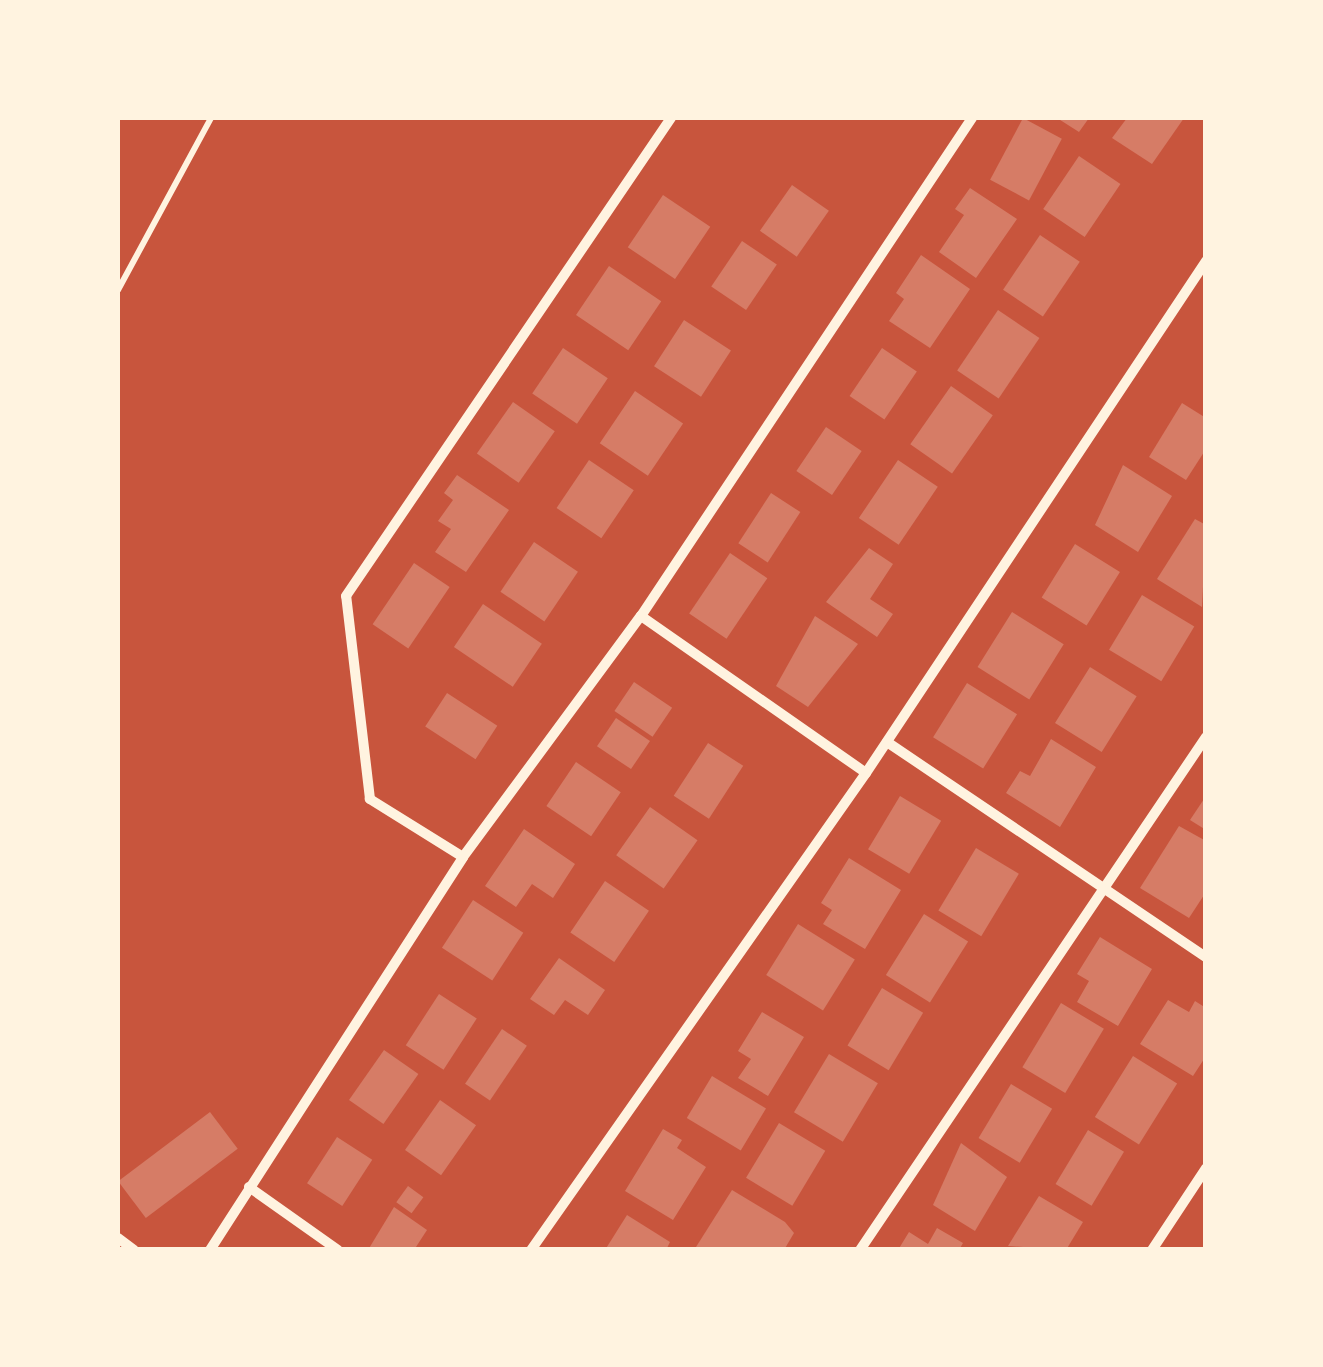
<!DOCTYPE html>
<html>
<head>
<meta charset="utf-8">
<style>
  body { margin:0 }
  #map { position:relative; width:1323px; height:1367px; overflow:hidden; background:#c8553d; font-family:"Exo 2",sans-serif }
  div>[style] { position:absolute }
  .building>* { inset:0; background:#d67c66; transform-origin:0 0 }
  .path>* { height:6px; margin:-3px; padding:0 3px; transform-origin:3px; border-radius:3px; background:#fff3e0 }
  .minor>* { height:10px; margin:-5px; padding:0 5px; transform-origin:5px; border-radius:5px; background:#fff3e0 }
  span { translate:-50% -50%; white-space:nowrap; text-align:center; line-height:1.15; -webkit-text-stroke:10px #fff3e0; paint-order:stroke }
  .frame { position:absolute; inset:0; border:120px solid #fff3e0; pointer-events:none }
</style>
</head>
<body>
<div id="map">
  <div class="building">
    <i style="left:1023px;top:118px;width:44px;height:70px;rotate:28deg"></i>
    <i style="clip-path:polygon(1057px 118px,1089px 118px,1079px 132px)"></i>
    <i style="clip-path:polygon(1127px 118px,1184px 118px,1152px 164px,1112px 138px)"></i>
    <i style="left:1079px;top:156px;width:50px;height:64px;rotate:34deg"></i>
    <i style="left:792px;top:185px;width:45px;height:56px;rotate:35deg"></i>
    <i style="clip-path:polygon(970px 188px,1017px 219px,976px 278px,939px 252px,964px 215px,955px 209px)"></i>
    <i style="left:663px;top:195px;width:57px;height:63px;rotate:34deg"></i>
    <i style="left:1040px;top:235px;width:48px;height:66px;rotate:34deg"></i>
    <i style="left:742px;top:241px;width:42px;height:55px;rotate:34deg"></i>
    <i style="clip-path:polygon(921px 255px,970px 289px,930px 348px,889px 321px,904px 299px,896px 293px)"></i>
    <i style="left:609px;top:266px;width:63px;height:59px;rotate:34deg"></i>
    <i style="left:998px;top:310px;width:50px;height:73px;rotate:34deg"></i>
    <i style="left:684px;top:320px;width:56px;height:55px;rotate:33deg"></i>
    <i style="left:563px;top:348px;width:54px;height:55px;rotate:34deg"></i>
    <i style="left:882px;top:348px;width:42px;height:58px;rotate:34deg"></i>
    <i style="left:951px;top:386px;width:51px;height:71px;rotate:35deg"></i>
    <i style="left:635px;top:391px;width:58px;height:63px;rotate:34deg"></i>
    <i style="left:513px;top:402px;width:51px;height:63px;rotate:35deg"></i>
    <i style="clip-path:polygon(1182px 403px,1206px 418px,1206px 449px,1186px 480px,1149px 457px)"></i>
    <i style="left:826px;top:427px;width:43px;height:53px;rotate:34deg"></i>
    <i style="left:589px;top:460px;width:54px;height:58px;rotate:34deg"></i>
    <i style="left:898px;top:460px;width:48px;height:70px;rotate:34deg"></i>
    <i style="clip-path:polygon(1123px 465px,1172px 496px,1138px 552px,1095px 525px)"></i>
    <i style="clip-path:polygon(457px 475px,509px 510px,466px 572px,435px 552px,451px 529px,438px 521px,453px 500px,444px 493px)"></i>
    <i style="left:771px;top:493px;width:35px;height:60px;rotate:33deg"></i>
    <i style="clip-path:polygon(1195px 519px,1206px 525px,1202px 607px,1157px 579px)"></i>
    <i style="left:534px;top:542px;width:53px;height:60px;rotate:34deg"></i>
    <i style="left:1075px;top:544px;width:53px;height:63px;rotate:32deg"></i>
    <i style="clip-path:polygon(869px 548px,893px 564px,870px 599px,893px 614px,877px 637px,826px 602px)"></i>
    <i style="left:730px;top:553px;width:45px;height:73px;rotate:34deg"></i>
    <i style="left:414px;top:563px;width:43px;height:74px;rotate:34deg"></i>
    <i style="left:1142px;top:595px;width:61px;height:64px;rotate:31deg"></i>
    <i style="left:483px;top:604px;width:71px;height:52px;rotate:34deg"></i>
    <i style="left:1012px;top:612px;width:61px;height:65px;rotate:32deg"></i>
    <i style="clip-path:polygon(815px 616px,858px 644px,808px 707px,776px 686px)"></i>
    <i style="left:1090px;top:667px;width:55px;height:66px;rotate:32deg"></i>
    <i style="left:634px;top:682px;width:46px;height:35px;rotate:34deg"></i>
    <i style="left:967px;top:683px;width:59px;height:64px;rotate:32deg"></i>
    <i style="left:447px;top:693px;width:60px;height:40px;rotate:33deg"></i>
    <i style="left:616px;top:718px;width:41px;height:34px;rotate:34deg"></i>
    <i style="clip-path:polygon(1051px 739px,1096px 767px,1060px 827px,1006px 793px,1020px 771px,1030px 776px)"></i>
    <i style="left:708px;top:743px;width:42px;height:63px;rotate:33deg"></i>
    <i style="left:576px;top:762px;width:54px;height:53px;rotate:34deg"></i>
    <i style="left:900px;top:796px;width:48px;height:62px;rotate:31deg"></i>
    <i style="clip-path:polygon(1206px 796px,1206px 830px,1190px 820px)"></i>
    <i style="left:650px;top:807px;width:58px;height:59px;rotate:35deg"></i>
    <i style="clip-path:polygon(1179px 826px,1206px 841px,1206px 892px,1189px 918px,1140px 888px)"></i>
    <i style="clip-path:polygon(524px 829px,575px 864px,553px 898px,532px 884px,516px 907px,485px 886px)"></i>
    <i style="left:976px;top:848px;width:50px;height:73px;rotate:31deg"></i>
    <i style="clip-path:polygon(849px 858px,901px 890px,865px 949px,823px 924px,832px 910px,821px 903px)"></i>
    <i style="left:605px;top:881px;width:53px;height:62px;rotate:34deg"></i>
    <i style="left:473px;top:900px;width:60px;height:57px;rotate:33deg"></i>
    <i style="left:924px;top:914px;width:52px;height:72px;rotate:32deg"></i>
    <i style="left:798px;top:924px;width:67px;height:60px;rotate:32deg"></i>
    <i style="clip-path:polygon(1100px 937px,1152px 969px,1118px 1026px,1077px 1002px,1089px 981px,1077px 974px)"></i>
    <i style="clip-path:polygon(559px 958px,605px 990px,588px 1015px,565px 1000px,554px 1015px,530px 999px)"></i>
    <i style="left:882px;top:988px;width:48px;height:67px;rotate:31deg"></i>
    <i style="left:439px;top:994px;width:45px;height:61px;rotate:33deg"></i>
    <i style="clip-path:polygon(1168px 1000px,1189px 1012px,1195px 1001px,1206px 1008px,1206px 1056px,1193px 1076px,1140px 1044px)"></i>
    <i style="left:1061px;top:1003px;width:50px;height:75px;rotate:31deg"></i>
    <i style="clip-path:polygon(762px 1012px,804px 1037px,768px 1096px,738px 1078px,751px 1059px,738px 1051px)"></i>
    <i style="left:502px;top:1029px;width:30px;height:66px;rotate:34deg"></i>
    <i style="left:384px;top:1050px;width:42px;height:61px;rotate:35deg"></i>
    <i style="left:829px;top:1054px;width:57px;height:68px;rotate:31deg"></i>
    <i style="left:1133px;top:1056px;width:52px;height:72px;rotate:32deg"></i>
    <i style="left:712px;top:1076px;width:63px;height:49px;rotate:31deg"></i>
    <i style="left:1011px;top:1084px;width:48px;height:63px;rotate:31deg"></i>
    <i style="left:440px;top:1100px;width:44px;height:61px;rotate:35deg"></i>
    <i style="left:210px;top:1112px;width:46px;height:115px;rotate:53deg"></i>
    <i style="left:779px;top:1123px;width:54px;height:64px;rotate:31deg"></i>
    <i style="clip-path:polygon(663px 1129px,682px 1140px,677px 1148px,706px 1167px,673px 1220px,625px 1191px)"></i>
    <i style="left:1088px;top:1130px;width:42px;height:63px;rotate:31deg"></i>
    <i style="left:337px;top:1137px;width:42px;height:55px;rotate:33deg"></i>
    <i style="clip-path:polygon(961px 1143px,1007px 1177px,975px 1231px,933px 1205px)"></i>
    <i style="left:408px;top:1186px;width:19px;height:20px;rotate:36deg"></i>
    <i style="clip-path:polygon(732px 1190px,785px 1222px,794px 1233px,784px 1250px,696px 1247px)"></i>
    <i style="clip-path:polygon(1039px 1196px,1083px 1222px,1066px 1250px,1008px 1246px)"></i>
    <i style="clip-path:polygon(394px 1207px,427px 1230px,414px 1250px,368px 1250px)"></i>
    <i style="clip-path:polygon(627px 1215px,670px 1242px,666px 1250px,605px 1250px)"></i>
    <i style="clip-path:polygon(937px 1228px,963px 1243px,959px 1250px,898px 1250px,909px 1232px,928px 1244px)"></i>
  </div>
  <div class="path">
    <i style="left:118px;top:290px;width:196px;rotate:-61.6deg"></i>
  </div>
  <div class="minor">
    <i style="left:641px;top:616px;width:274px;rotate:34.9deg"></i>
    <i style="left:887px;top:742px;width:385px;rotate:34deg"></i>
    <i style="left:463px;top:857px;width:300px;rotate:-53.6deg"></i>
    <i style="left:641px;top:616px;width:598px;rotate:-56.39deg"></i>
    <i style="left:249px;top:1187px;width:109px;rotate:35.3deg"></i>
    <i style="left:118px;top:1238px;width:20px;rotate:37deg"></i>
    <i style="left:210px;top:1250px;width:467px;rotate:-57.2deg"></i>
    <i style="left:463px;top:857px;width:110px;rotate:-148.1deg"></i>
    <i style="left:370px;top:799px;width:204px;rotate:-96.7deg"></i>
    <i style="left:346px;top:596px;width:578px;rotate:-55.79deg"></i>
    <i style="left:531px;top:1250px;width:583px;rotate:-54.92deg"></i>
    <i style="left:866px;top:773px;width:615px;rotate:-56.41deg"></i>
    <i style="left:860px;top:1250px;width:619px;rotate:-56deg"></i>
    <i style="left:1152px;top:1250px;width:98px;rotate:-56.6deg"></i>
  </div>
  <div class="frame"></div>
</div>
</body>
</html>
